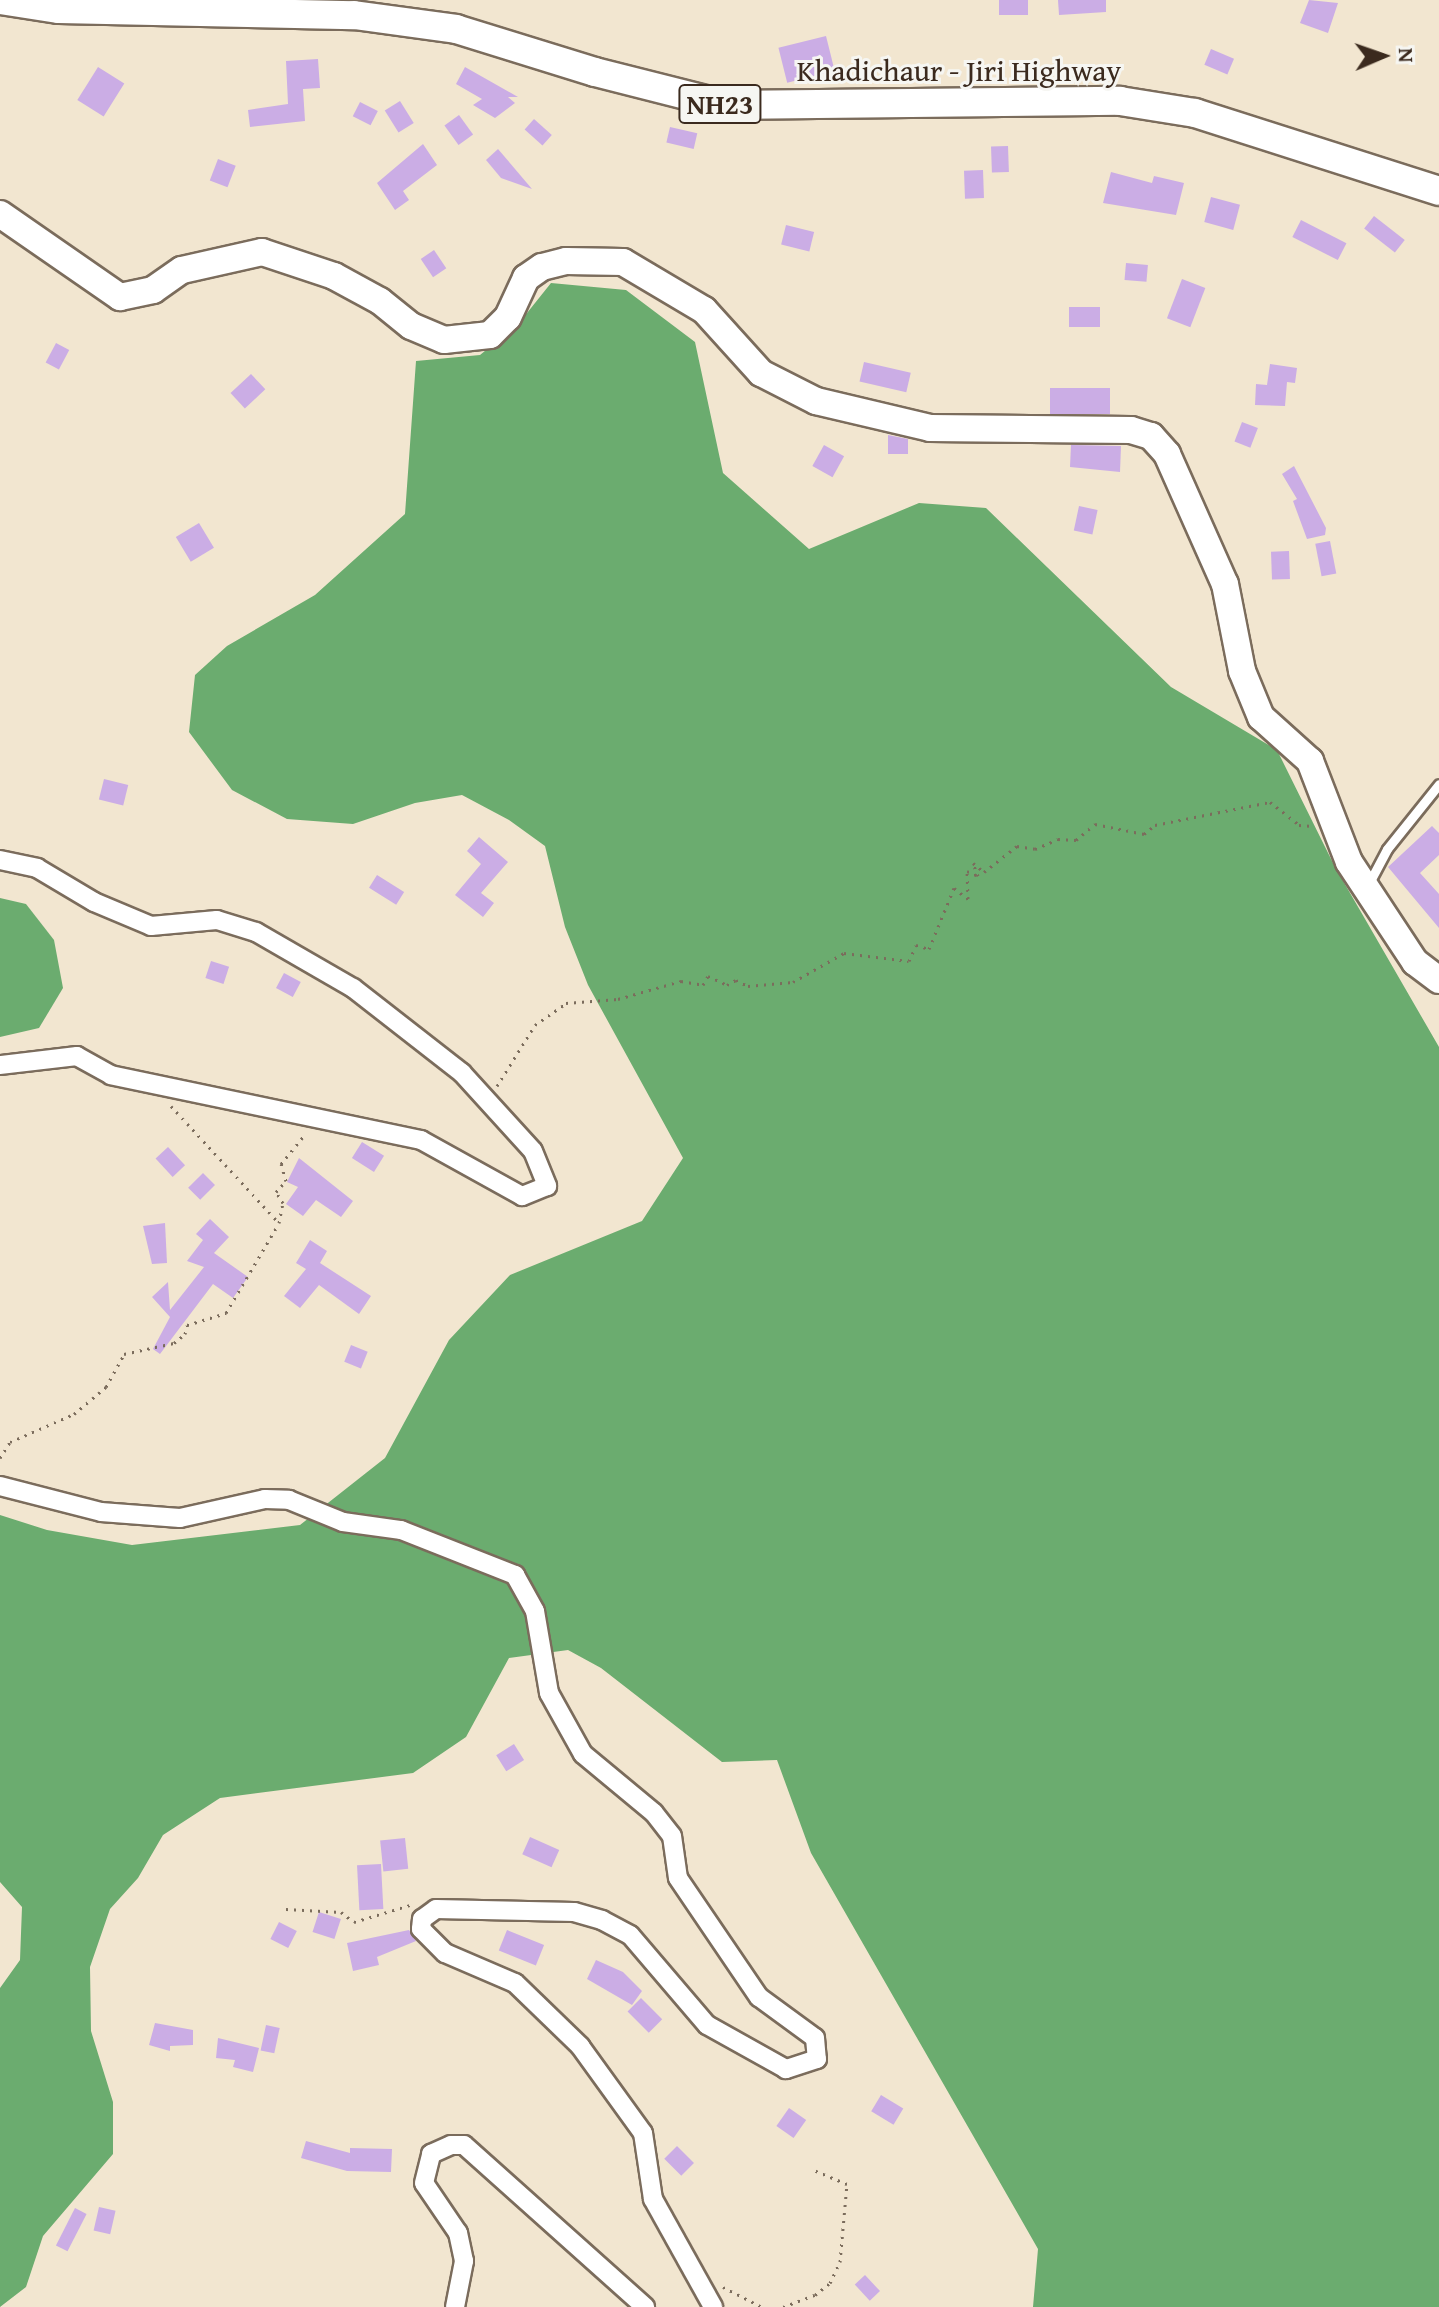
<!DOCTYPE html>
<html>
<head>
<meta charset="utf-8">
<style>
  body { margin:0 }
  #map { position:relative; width:1439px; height:2307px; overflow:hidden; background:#f2e6d0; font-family:"Gentium Book Plus",serif }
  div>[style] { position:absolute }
  .forest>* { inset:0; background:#6bac6f }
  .building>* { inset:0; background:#cbade5; transform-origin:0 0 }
  .path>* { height:3px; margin-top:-1.5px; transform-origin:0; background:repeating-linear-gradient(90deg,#7b6c5c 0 2px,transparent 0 8px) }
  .roads { filter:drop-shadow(2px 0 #7b6c5c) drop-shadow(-2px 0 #7b6c5c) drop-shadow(0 2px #7b6c5c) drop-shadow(0 -2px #7b6c5c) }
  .lane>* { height:9px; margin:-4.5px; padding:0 4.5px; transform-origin:4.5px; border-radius:4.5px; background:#fff }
  .street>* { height:18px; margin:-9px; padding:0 9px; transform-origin:9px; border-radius:9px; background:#fff }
  .secondary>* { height:26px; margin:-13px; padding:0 13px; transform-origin:13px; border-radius:13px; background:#fff }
  .primary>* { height:28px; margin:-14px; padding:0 14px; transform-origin:14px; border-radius:14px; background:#fff }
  span { translate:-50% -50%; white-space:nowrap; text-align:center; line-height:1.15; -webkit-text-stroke:6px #f6f6f2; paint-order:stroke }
  .shield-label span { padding:2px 6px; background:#f6f6f2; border:2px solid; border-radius:6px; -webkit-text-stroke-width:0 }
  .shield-label { font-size:28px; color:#3b2a1e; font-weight:700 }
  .street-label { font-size:30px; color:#3b2a1e }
  .north { position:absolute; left:1343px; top:16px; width:80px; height:80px; -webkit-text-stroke:6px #f6f6f2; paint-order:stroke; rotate:88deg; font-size:22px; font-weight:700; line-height:32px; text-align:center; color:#3b2a1e }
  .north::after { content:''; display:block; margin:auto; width:28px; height:36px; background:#3b2a1e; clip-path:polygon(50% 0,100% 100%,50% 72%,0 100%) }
</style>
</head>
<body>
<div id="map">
  <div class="forest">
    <i style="clip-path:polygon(551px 283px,626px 290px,695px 342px,723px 473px,809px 549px,919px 503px,986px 508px,1171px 687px,1277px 750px,1335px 867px,1439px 1047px,1439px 2307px,1033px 2307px,1038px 2249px,811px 1853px,777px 1760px,722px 1762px,601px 1668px,568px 1650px,509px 1658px,466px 1737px,413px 1773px,220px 1798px,163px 1835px,138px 1878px,110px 1909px,90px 1967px,91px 2031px,113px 2102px,113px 2154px,43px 2236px,26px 2287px,0 2307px,0 1988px,20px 1960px,22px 1907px,0 1882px,0 1515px,47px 1530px,132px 1545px,300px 1525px,385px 1458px,449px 1340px,510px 1275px,642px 1221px,683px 1158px,588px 985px,565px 927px,545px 846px,509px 820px,462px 795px,415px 803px,353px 824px,287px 819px,232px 790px,189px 732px,195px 675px,227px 646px,315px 595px,405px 514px,416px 361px,480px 355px,519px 323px)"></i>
    <i style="clip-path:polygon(0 898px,26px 904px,54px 940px,63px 988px,39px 1028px,0 1037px)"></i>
  </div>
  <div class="building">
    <i style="left:999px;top:0;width:29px;height:15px"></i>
    <i style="clip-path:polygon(1058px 0,1106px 0,1106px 12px,1059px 15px)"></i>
    <i style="clip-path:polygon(1309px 0,1338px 3px,1328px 33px,1300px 23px)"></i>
    <i style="left:826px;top:36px;width:36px;height:49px;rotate:76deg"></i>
    <i style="left:1211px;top:49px;width:25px;height:17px;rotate:23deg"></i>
    <i style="clip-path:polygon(318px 59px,320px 88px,303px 89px,305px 121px,250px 127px,248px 110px,288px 104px,286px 61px)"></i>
    <i style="left:98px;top:67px;width:31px;height:39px;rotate:32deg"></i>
    <i style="clip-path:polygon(465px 67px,518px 97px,508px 97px,515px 103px,495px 118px,473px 105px,482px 99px,456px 84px)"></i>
    <i style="left:400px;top:101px;width:26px;height:18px;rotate:58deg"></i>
    <i style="left:360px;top:102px;width:20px;height:16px;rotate:27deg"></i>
    <i style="left:459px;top:115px;width:24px;height:18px;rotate:54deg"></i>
    <i style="left:534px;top:119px;width:24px;height:14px;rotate:42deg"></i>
    <i style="left:670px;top:127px;width:28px;height:16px;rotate:13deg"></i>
    <i style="clip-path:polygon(423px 144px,437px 165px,403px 191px,409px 200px,395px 210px,377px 183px)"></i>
    <i style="left:1008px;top:146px;width:26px;height:17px;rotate:88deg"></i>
    <i style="clip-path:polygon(498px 149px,532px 189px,501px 178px,486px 160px)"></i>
    <i style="left:218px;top:159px;width:19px;height:23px;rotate:21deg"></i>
    <i style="left:983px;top:170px;width:28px;height:19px;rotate:88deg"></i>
    <i style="clip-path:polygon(1111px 172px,1152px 183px,1154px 176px,1184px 183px,1176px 215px,1103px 203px)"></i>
    <i style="left:1211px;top:197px;width:30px;height:26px;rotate:15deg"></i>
    <i style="left:1374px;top:216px;width:39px;height:16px;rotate:38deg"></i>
    <i style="left:1301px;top:220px;width:51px;height:19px;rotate:27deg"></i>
    <i style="left:786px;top:225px;width:29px;height:20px;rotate:14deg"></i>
    <i style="left:434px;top:250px;width:22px;height:16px;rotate:56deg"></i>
    <i style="left:1126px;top:263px;width:22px;height:17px;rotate:5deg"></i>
    <i style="left:1182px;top:279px;width:25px;height:42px;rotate:21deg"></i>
    <i style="left:1069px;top:307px;width:31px;height:20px"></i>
    <i style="left:56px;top:343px;width:15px;height:22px;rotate:28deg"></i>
    <i style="left:864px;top:362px;width:48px;height:20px;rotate:13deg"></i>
    <i style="clip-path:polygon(1270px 364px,1297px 368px,1295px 383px,1287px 382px,1285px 406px,1255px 405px,1256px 384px,1267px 385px)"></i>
    <i style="left:251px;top:374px;width:21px;height:28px;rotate:47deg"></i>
    <i style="left:1110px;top:388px;width:26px;height:60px;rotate:90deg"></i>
    <i style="left:1242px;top:422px;width:17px;height:21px;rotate:21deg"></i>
    <i style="clip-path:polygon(888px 435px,908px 439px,908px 454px,888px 454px)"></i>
    <i style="left:824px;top:445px;width:23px;height:24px;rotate:29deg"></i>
    <i style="clip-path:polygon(1071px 445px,1121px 446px,1120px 472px,1070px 467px)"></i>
    <i style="clip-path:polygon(1294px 466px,1326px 528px,1325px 535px,1307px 539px,1293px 501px,1297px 499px,1282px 474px)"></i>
    <i style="left:1079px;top:506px;width:19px;height:25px;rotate:12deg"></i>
    <i style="left:199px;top:523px;width:29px;height:27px;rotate:59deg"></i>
    <i style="left:1330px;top:541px;width:33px;height:15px;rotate:79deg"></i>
    <i style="left:1289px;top:551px;width:28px;height:18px;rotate:88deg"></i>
    <i style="left:104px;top:779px;width:25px;height:21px;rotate:14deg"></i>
    <i style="clip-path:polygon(1432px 826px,1439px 833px,1439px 855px,1420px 873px,1439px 894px,1439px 928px,1388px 867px)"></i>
    <i style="clip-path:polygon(479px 837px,508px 862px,481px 893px,494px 903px,483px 917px,455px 895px,481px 864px,467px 851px)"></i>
    <i style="left:377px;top:875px;width:32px;height:15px;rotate:32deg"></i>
    <i style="left:211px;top:961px;width:19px;height:18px;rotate:18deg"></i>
    <i style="left:284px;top:973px;width:19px;height:17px;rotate:28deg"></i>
    <i style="left:362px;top:1142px;width:26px;height:19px;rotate:32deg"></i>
    <i style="left:168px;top:1147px;width:25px;height:17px;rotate:47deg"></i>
    <i style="clip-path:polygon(299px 1158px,353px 1201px,341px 1217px,316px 1200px,303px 1216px,286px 1204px,298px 1187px,287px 1182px)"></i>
    <i style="left:203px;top:1173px;width:17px;height:21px;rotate:45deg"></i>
    <i style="clip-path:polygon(210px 1219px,229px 1237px,214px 1253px,248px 1277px,233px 1298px,213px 1284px,160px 1354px,153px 1349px,170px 1317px,152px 1297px,168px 1282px,170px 1310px,204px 1267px,187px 1261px,203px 1240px,196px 1234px)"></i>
    <i style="clip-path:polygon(165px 1223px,167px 1263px,152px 1264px,143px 1226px)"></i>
    <i style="clip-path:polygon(310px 1240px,327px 1251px,320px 1263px,371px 1296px,359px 1314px,319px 1285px,300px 1308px,284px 1296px,306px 1269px,296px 1263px)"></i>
    <i style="left:351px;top:1345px;width:18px;height:18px;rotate:22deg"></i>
    <i style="left:514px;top:1744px;width:19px;height:21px;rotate:58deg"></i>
    <i style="left:530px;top:1837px;width:32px;height:19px;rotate:24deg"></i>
    <i style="left:405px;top:1838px;width:31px;height:25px;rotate:84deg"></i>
    <i style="left:381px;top:1864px;width:45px;height:24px;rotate:87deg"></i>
    <i style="left:319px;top:1912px;width:23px;height:21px;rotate:18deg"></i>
    <i style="left:279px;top:1922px;width:20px;height:19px;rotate:27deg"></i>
    <i style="clip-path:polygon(409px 1930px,416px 1941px,377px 1957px,379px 1965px,353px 1971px,347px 1943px)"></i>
    <i style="left:507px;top:1930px;width:40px;height:22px;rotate:22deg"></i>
    <i style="clip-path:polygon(596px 1960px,623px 1972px,642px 1991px,632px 2005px,587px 1979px)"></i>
    <i style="left:641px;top:1998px;width:30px;height:19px;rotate:45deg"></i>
    <i style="clip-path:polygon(155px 2023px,193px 2030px,193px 2045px,170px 2046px,170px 2051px,149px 2045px)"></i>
    <i style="left:266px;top:2025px;width:14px;height:26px;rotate:12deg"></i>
    <i style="clip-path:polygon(218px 2038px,259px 2048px,253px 2072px,233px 2067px,235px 2060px,216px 2058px)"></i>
    <i style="left:881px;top:2095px;width:26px;height:19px;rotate:31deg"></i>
    <i style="left:789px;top:2108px;width:21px;height:22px;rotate:35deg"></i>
    <i style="clip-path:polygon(306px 2141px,350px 2153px,350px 2148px,392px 2149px,391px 2172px,347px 2171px,301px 2158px)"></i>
    <i style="left:677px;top:2146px;width:24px;height:18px;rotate:45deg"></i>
    <i style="left:99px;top:2207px;width:17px;height:24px;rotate:13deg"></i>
    <i style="left:75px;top:2208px;width:13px;height:42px;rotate:27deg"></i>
    <i style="left:865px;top:2275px;width:22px;height:14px;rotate:47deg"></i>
  </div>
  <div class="path">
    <i style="left:497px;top:1086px;width:72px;rotate:-58.1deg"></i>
    <i style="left:535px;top:1025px;width:38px;rotate:-35deg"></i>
    <i style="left:566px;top:1003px;width:52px;rotate:-4.4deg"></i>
    <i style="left:618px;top:999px;width:66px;rotate:-15.9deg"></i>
    <i style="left:681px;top:981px;width:22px;rotate:10deg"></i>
    <i style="left:703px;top:985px;width:10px;rotate:-61deg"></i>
    <i style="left:708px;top:976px;width:21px;rotate:25deg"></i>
    <i style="left:727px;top:985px;width:10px;rotate:-29deg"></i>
    <i style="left:736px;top:980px;width:13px;rotate:27deg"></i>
    <i style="left:748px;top:986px;width:45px;rotate:-5.1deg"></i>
    <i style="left:793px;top:982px;width:59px;rotate:-29.6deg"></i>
    <i style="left:844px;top:953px;width:65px;rotate:7deg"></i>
    <i style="left:909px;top:961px;width:17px;rotate:-66deg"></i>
    <i style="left:916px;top:945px;width:14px;rotate:17deg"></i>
    <i style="left:929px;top:949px;width:66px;rotate:-67.7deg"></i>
    <i style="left:954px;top:888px;width:18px;rotate:38deg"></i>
    <i style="left:968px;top:899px;width:28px;rotate:-92deg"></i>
    <i style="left:967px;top:871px;width:12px;rotate:24deg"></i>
    <i style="left:978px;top:876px;width:14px;rotate:-111deg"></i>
    <i style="left:973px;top:863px;width:14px;rotate:39deg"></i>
    <i style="left:984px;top:872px;width:42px;rotate:-38.2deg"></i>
    <i style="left:1017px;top:846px;width:18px;rotate:9deg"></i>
    <i style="left:1035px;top:849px;width:25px;rotate:-23deg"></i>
    <i style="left:1058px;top:839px;width:18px;rotate:3deg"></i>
    <i style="left:1076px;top:840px;width:25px;rotate:-40deg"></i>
    <i style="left:1095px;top:824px;width:50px;rotate:11.5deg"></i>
    <i style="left:1144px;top:834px;width:14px;rotate:-39deg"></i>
    <i style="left:1155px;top:825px;width:117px;rotate:-11.3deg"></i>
    <i style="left:1270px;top:802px;width:37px;rotate:38deg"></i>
    <i style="left:1299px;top:825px;width:14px;rotate:4deg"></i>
    <i style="left:171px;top:1106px;width:159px;rotate:47.3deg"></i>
    <i style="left:279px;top:1223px;width:20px;rotate:-79deg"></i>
    <i style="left:283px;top:1203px;width:13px;rotate:-122deg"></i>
    <i style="left:276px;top:1192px;width:15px;rotate:-48deg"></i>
    <i style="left:286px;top:1181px;width:18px;rotate:-106deg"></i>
    <i style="left:281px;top:1164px;width:38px;rotate:-51deg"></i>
    <i style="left:0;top:1458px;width:19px;rotate:-58deg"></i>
    <i style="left:10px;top:1442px;width:70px;rotate:-23.6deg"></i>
    <i style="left:74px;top:1414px;width:42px;rotate:-40.2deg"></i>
    <i style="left:106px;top:1387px;width:38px;rotate:-61deg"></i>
    <i style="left:124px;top:1354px;width:51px;rotate:-12.4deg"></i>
    <i style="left:174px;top:1343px;width:14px;rotate:-39deg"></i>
    <i style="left:185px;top:1334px;width:9px;rotate:-77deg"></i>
    <i style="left:187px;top:1325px;width:41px;rotate:-17.1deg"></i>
    <i style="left:226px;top:1313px;width:104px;rotate:-59.5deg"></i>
    <i style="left:286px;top:1909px;width:55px;rotate:3.1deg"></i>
    <i style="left:341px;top:1912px;width:16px;rotate:38deg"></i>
    <i style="left:354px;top:1922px;width:59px;rotate:-16.9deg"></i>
    <i style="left:723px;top:2287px;width:44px;rotate:27.1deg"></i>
    <i style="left:783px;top:2307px;width:34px;rotate:-21deg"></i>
    <i style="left:815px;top:2295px;width:19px;rotate:-39deg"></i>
    <i style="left:830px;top:2283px;width:23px;rotate:-65deg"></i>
    <i style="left:840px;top:2262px;width:78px;rotate:-84.9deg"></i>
    <i style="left:847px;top:2184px;width:39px;rotate:-157deg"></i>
  </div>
  <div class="roads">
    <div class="lane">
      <i style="left:1369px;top:883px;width:38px;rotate:-62deg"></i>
      <i style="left:1387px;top:849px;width:83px;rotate:-51.3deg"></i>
    </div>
    <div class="street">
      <i style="left:0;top:860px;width:38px;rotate:12deg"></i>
      <i style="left:37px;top:868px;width:66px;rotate:30.8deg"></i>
      <i style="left:94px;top:902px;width:62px;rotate:22.8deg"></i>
      <i style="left:151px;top:926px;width:66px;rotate:-5.2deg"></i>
      <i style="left:217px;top:920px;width:41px;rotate:17.1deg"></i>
      <i style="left:256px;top:932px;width:112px;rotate:30deg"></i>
      <i style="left:353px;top:988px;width:138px;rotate:37.9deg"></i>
      <i style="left:462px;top:1073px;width:105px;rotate:47.7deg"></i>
      <i style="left:533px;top:1151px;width:38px;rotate:68deg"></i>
      <i style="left:547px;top:1186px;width:27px;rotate:158deg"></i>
      <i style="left:522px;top:1196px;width:115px;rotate:-151deg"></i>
      <i style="left:421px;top:1140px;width:317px;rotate:-168.2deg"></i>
      <i style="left:111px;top:1075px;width:39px;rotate:-151deg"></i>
      <i style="left:77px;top:1056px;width:78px;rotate:173.3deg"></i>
      <i style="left:0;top:1486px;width:104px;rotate:14.4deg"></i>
      <i style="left:101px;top:1512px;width:79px;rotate:4.3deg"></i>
      <i style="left:180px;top:1518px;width:87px;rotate:-12.6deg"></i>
      <i style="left:265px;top:1499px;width:24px;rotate:2deg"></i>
      <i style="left:289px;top:1500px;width:58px;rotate:22.2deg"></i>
      <i style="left:343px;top:1522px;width:59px;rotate:7.9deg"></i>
      <i style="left:401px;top:1530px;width:123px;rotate:21.5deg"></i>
      <i style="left:515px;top:1575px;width:41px;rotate:60.9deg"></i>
      <i style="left:535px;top:1611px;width:83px;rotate:80.3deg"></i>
      <i style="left:549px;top:1693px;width:70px;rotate:60.9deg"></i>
      <i style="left:583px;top:1754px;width:92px;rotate:39.7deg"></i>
      <i style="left:654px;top:1813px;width:29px;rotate:52deg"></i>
      <i style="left:672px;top:1836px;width:42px;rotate:81.9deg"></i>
      <i style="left:678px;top:1878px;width:144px;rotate:55.8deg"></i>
      <i style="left:759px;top:1997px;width:69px;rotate:36.2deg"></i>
      <i style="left:815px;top:2038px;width:21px;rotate:85deg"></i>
      <i style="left:817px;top:2059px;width:33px;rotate:162deg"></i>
      <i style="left:786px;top:2069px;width:90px;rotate:-150.9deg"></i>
      <i style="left:707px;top:2025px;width:118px;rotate:-130.5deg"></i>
      <i style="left:630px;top:1935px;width:32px;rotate:-152deg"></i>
      <i style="left:602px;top:1920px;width:29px;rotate:-164deg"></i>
      <i style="left:574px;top:1912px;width:138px;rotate:-178.8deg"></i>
      <i style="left:436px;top:1909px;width:17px;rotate:144deg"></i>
      <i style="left:422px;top:1919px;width:10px;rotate:96deg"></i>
      <i style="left:421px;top:1929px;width:34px;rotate:45deg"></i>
      <i style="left:445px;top:1953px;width:76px;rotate:23.2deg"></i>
      <i style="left:515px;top:1983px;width:91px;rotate:44.1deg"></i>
      <i style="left:580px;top:2046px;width:107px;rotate:54.1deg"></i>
      <i style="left:643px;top:2133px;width:67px;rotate:81.4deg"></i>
      <i style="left:653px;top:2199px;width:124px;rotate:60.9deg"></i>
      <i style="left:455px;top:2307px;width:47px;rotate:-78.9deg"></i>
      <i style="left:464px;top:2261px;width:29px;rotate:-102deg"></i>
      <i style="left:458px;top:2233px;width:60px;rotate:-124.2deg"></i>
      <i style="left:424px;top:2183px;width:30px;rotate:-76deg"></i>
      <i style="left:431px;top:2154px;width:22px;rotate:-24deg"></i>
      <i style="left:451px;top:2145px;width:13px"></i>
      <i style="left:464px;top:2145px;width:243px;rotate:41.8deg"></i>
    </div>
    <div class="secondary">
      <i style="left:0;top:214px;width:146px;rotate:34.7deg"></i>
      <i style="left:120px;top:297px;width:34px;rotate:-12deg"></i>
      <i style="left:153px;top:290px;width:35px;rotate:-35deg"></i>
      <i style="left:182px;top:270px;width:82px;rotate:-12.7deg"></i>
      <i style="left:262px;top:252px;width:76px;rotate:18.4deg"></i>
      <i style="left:334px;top:276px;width:52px;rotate:28.5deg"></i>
      <i style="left:380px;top:301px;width:40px;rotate:39deg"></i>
      <i style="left:411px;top:326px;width:36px;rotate:23deg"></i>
      <i style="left:444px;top:340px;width:46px;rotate:-6.2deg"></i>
      <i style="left:490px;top:335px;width:25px;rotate:-45deg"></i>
      <i style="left:508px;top:317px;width:43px;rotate:-65.2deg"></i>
      <i style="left:526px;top:278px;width:19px;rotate:-35deg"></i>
      <i style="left:542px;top:267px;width:25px;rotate:-14deg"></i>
      <i style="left:566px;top:261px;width:57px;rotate:1deg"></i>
      <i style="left:623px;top:262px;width:94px;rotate:30.7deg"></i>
      <i style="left:704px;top:310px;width:85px;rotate:47.9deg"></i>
      <i style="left:761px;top:373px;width:62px;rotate:27deg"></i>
      <i style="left:816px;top:401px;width:117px;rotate:13.3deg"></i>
      <i style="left:930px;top:428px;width:201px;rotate:0.6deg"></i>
      <i style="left:1131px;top:430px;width:21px;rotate:17deg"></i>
      <i style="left:1151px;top:436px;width:24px;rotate:48deg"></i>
      <i style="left:1167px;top:454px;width:142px;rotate:66deg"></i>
      <i style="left:1225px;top:584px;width:89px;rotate:78.9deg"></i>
      <i style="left:1242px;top:671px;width:50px;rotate:67.6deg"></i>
      <i style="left:1261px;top:717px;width:66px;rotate:41.9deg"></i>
      <i style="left:1310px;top:761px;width:108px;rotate:68.9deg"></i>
      <i style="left:1349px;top:862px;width:120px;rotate:56.6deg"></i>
      <i style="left:1415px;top:962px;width:30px;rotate:37deg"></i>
    </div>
    <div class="primary">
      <i style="left:0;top:0;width:60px;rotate:8.7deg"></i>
      <i style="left:59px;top:9px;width:295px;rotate:1.2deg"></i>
      <i style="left:354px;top:15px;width:103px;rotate:7.8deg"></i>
      <i style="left:456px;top:29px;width:145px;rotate:17.2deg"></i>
      <i style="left:595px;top:72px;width:134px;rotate:14.2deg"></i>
      <i style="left:725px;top:105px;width:395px;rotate:-0.6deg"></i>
      <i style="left:1120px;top:101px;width:76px;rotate:9.1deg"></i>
      <i style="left:1195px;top:113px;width:256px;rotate:17.7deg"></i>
    </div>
  </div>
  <div class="shield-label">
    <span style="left:720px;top:104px">NH23</span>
  </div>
  <div class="street-label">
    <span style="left:959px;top:70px">Khadichaur - Jiri Highway</span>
  </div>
  <div class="north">N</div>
</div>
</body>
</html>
